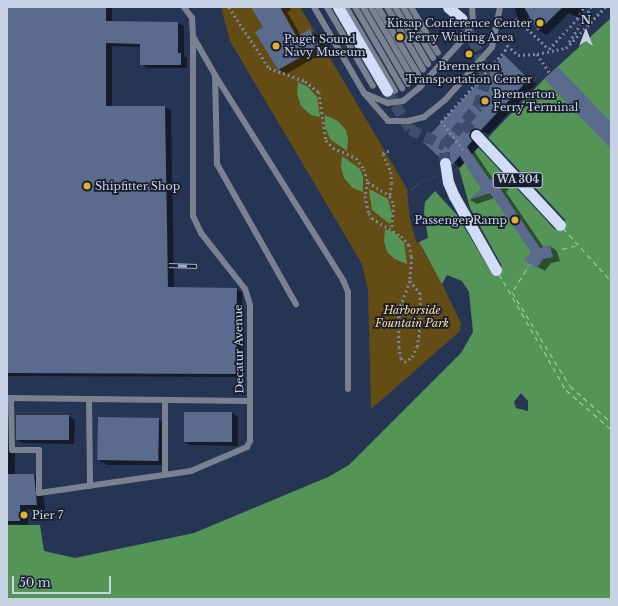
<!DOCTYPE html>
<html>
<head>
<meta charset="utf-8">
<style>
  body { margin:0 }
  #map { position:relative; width:618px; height:606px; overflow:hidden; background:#273554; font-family:"Libre Baskerville",serif }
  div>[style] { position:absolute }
  .green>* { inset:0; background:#644d14 }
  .water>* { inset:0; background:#549457 }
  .pier>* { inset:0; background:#273554; transform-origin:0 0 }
  .shadow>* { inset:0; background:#0007 }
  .ferry>* { height:1px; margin-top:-0.5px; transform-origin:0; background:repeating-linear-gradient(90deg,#8ce390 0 5px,transparent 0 9px) }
  .building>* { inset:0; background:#5a6b8e; transform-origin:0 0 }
  .trunk-tunnel>* { height:11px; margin-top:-5.5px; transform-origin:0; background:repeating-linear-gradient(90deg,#3f4d6a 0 11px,transparent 0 16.5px) }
  .path>* { height:2.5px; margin-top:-1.25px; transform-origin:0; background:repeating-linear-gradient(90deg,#7a869f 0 2px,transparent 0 5px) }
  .service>* { height:6px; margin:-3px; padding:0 3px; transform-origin:3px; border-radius:3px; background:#7a8292 }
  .trunk>* { height:11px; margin:-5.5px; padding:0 5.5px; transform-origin:5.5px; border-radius:5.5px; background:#d1ddf6 }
  .rail>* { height:4.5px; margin-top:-2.25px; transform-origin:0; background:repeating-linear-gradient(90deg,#171d2c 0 9px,#a1acc2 0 18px); box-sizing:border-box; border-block:1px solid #a1acc2 }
  .path-bridge>* { height:2.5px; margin-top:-1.25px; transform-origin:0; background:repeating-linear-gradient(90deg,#7a869f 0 2px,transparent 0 5px) }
  .service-bridge>* { height:6px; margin:-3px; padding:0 3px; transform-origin:3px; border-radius:3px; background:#7a8292 }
  .dots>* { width:11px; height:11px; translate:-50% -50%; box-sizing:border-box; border:2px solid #171d2c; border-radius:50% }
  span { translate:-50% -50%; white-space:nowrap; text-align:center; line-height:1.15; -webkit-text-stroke:3.5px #171d2c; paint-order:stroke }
  .shield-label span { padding:1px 3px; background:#171d2c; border:1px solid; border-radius:3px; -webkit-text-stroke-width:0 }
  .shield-label { font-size:10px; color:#c8d2e5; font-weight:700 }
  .poi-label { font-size:11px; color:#c8d2e5 }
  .right { translate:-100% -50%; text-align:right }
  .left { translate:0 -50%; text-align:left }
  .park-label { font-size:11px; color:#fbdd9e; font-style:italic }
  .street-label { font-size:11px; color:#c8d2e5 }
  .frame { position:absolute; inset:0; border:8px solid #c8d2e5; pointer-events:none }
  .north { position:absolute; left:566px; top:12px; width:40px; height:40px; -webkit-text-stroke:3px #171d2c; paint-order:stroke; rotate:0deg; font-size:11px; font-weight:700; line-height:16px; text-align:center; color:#c8d2e5 }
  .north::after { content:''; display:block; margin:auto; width:14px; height:18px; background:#c8d2e5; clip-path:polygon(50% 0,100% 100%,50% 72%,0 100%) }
  .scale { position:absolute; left:12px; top:576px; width:99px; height:18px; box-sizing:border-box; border:2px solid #c8d2e5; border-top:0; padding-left:5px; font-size:12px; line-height:14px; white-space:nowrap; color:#c8d2e5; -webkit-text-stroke:3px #171d2c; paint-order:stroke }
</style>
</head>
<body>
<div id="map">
  <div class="green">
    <i style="clip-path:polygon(221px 7px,300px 7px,409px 192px,423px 251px,445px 286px,463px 323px,462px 332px,371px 412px,368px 290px,362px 264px,230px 41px)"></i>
  </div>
  <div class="water">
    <i style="clip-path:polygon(611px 18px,611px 599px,7px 599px,7px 507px,40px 507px,40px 521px,53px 526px,80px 530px,192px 519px,324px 464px,458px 336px,463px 323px,418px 240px,409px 192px,420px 182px,459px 168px,544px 79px)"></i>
    <i style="clip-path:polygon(298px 82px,308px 87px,317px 97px,320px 117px,311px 115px,301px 106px,297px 94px)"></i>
    <i style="clip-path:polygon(325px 115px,338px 121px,346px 130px,348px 139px,347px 151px,330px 139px,325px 126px)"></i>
    <i style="clip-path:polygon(342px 156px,360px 169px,363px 177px,363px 192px,353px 188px,344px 178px,341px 167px)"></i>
    <i style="clip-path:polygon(369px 189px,388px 199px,392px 214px,390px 224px,372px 210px)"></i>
    <i style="clip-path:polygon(385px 229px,394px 232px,404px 243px,407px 264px,395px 259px,387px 252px,384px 241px)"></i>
  </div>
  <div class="pier">
    <i style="left:487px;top:136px;width:115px;height:14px;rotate:47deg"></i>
    <i style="clip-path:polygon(459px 168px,470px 208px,502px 266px,491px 272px,457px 215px,435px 191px,425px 202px,424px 212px,428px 238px,417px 243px,416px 241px,410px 220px,407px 191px,412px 190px,420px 182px)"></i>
    <i style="clip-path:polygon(447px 275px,462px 281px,469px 292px,473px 332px,461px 353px,349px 465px,328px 477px,194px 533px,75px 558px,44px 551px,40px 525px,7px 525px,7px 507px,40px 507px,42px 519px,53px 524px,80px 528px,192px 517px,256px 482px,323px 462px,369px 411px,460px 331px,461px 323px,442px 284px)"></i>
    <i style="clip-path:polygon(521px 393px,528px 401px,528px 411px,516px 408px,514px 402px)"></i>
  </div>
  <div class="shadow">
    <i style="clip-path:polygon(7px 7px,112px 7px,112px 22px,178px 23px,184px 26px,184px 56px,187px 58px,187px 68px,147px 68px,141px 64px,141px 47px,112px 46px,112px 107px,165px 107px,171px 111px,174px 288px,236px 289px,242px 292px,242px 377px,7px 376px)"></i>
    <i style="clip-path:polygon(253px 7px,289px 7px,291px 10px,287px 12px,301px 36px,310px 30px,318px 35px,327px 51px,286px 74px,279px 70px,264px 27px)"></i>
    <i style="clip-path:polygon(514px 7px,586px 7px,579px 18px,569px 13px,547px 35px,539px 31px,530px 14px,526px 25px,519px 21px)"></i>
    <i style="clip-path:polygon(504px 56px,536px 84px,489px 134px,483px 132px,478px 134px,479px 146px,474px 151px,493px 179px,498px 175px,505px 179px,510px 187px,506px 192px,544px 248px,550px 246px,557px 251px,560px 261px,551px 263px,545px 271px,525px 260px,532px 252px,494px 198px,477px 204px,470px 200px,483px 189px,465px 162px,460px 168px,452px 160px,448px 162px,441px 157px)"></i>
    <i style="clip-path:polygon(7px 413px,14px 417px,15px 475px,34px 475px,42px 480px,45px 509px,28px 509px,28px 525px,7px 524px)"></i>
    <i style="clip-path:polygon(185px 413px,232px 413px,238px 417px,238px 446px,191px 445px,184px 442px)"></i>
    <i style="clip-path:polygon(69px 416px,75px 420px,74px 444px,23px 443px,17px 440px)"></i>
    <i style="clip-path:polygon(158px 419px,166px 424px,166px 465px,107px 465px,99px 460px)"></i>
  </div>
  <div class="ferry">
    <i style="left:563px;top:228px;width:72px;rotate:47.8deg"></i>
    <i style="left:562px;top:249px;width:16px;rotate:-14deg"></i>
    <i style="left:526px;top:270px;width:26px;rotate:122deg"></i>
    <i style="left:512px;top:292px;width:110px;rotate:58.3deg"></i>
    <i style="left:570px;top:386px;width:55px;rotate:41.3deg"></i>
    <i style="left:499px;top:274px;width:134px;rotate:60deg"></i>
    <i style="left:566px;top:390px;width:60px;rotate:40.9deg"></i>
  </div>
  <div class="building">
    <i style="clip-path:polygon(7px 7px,106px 7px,106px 21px,178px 22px,178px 53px,181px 53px,181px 65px,140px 65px,140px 44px,106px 43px,106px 106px,165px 106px,168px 287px,237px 288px,236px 374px,7px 373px)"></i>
    <i style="clip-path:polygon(251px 7px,280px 7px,297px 37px,310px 29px,320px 46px,278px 70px,255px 32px,263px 27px)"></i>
    <i style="clip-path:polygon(524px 7px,563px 7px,538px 31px)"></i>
    <i style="clip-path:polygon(504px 55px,529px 79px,481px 130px,475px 128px,471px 130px,469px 136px,472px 141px,467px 147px,490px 180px,498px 174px,503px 182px,499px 187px,540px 248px,550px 245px,553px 257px,543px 259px,537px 268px,524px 260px,531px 252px,490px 193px,469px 200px,481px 189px,460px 156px,452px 165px,450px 158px,444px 156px,440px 158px,423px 142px)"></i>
    <i style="clip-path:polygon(558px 67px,611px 122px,611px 149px,544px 79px)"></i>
    <i style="left:184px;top:412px;width:48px;height:30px"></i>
    <i style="left:16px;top:415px;width:53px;height:25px"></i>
    <i style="left:98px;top:417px;width:61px;height:43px;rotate:1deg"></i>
    <i style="clip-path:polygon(7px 474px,34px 474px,37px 505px,20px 505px,20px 521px,7px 521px)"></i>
  </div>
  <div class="trunk-tunnel">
    <i style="left:387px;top:91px;width:44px;rotate:58.8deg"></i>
    <i style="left:410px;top:129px;width:38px;rotate:25deg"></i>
    <i style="left:463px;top:122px;width:18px;rotate:45deg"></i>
    <i style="left:445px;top:163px;width:18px;rotate:-93deg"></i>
    <i style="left:444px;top:145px;width:52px;rotate:-48.9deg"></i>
    <i style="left:478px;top:106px;width:27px;rotate:-73deg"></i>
    <i style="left:486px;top:80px;width:31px;rotate:-105deg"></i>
    <i style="left:478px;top:50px;width:35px;rotate:-117deg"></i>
  </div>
  <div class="path">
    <i style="left:229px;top:7px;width:73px;rotate:56.7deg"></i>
    <i style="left:269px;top:68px;width:38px;rotate:20deg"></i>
    <i style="left:305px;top:81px;width:18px;rotate:38deg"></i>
    <i style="left:319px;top:92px;width:49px;rotate:81.7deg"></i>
    <i style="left:326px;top:140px;width:11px;rotate:49deg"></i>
    <i style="left:333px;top:148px;width:25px;rotate:23deg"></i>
    <i style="left:356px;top:158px;width:14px;rotate:54deg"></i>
    <i style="left:364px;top:169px;width:14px;rotate:73deg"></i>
    <i style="left:368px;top:182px;width:14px;rotate:102deg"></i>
    <i style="left:365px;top:196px;width:17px;rotate:77deg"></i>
    <i style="left:369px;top:213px;width:6px;rotate:59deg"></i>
    <i style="left:372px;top:218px;width:34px;rotate:32deg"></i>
    <i style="left:401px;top:236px;width:12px;rotate:48deg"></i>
    <i style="left:409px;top:245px;width:12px;rotate:76deg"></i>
    <i style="left:412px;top:257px;width:24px;rotate:95deg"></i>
    <i style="left:410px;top:281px;width:32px;rotate:110deg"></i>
    <i style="left:399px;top:311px;width:36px;rotate:90deg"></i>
    <i style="left:399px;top:347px;width:11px;rotate:80deg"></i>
    <i style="left:401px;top:358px;width:5px;rotate:53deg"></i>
    <i style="left:404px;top:362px;width:9px;rotate:-32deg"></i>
    <i style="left:412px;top:357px;width:11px;rotate:-63deg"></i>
    <i style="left:417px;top:347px;width:22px;rotate:-82deg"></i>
    <i style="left:420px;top:325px;width:31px;rotate:-90deg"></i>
    <i style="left:420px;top:294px;width:16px;rotate:-128deg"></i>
    <i style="left:516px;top:18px;width:45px;rotate:43.2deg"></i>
    <i style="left:549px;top:49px;width:41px;rotate:-47deg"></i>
    <i style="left:577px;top:19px;width:14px;rotate:-60deg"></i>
    <i style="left:569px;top:42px;width:41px;rotate:-57.8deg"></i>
    <i style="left:507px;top:45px;width:15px;rotate:42deg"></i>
    <i style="left:518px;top:55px;width:19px;rotate:-3deg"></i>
    <i style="left:537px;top:54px;width:30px;rotate:-12deg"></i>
    <i style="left:566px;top:48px;width:57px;rotate:-46.4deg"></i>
    <i style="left:537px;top:54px;width:23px;rotate:56deg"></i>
    <i style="left:389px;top:151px;width:7px;rotate:153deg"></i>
    <i style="left:383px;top:154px;width:20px;rotate:66deg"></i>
    <i style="left:391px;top:172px;width:11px;rotate:85deg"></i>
    <i style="left:392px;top:183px;width:13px;rotate:99deg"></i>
    <i style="left:368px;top:182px;width:26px;rotate:32deg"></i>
    <i style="left:390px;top:196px;width:10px;rotate:66deg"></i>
    <i style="left:394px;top:205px;width:24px;rotate:95deg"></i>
    <i style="left:526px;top:270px;width:8px;rotate:-60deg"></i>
  </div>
  <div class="service">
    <i style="left:314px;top:7px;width:99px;rotate:59.8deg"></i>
    <i style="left:364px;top:93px;width:37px;rotate:49deg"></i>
    <i style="left:327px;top:7px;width:91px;rotate:59.8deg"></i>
    <i style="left:346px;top:7px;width:97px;rotate:59.7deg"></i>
    <i style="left:355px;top:7px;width:94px;rotate:59.9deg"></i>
    <i style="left:363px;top:7px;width:89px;rotate:59.7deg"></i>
    <i style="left:371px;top:7px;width:83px;rotate:59.7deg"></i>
    <i style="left:378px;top:7px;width:78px;rotate:59.2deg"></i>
    <i style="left:387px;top:7px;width:72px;rotate:59.9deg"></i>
    <i style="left:395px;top:7px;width:66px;rotate:59.9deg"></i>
    <i style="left:403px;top:7px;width:59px;rotate:59.5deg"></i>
    <i style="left:411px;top:7px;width:53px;rotate:59.6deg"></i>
    <i style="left:194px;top:38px;width:43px;rotate:60.4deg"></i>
    <i style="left:215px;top:75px;width:89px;rotate:88.7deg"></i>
    <i style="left:217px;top:164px;width:161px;rotate:60.6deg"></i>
    <i style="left:215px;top:75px;width:242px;rotate:58deg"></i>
    <i style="left:343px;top:280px;width:13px;rotate:67deg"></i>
    <i style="left:348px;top:292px;width:97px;rotate:90deg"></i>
    <i style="left:8px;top:398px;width:242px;rotate:0.7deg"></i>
    <i style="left:11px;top:398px;width:52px;rotate:88.9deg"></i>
    <i style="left:12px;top:450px;width:27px"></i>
    <i style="left:39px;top:450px;width:43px;rotate:90deg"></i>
    <i style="left:39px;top:493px;width:154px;rotate:-8.2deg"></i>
    <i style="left:191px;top:471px;width:61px;rotate:-23.2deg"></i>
    <i style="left:247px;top:447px;width:7px;rotate:-63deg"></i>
    <i style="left:250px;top:441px;width:136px;rotate:-90deg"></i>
    <i style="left:250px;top:305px;width:17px;rotate:-107deg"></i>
    <i style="left:245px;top:289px;width:71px;rotate:-128.2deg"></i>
    <i style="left:201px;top:233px;width:19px;rotate:-115deg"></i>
    <i style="left:193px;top:216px;width:179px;rotate:-90deg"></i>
    <i style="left:193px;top:37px;width:19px;rotate:-93deg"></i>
    <i style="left:192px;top:18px;width:14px;rotate:-126deg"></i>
    <i style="left:89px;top:399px;width:87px;rotate:89.3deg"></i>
    <i style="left:165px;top:400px;width:74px;rotate:90deg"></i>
  </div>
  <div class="trunk">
    <i style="left:338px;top:7px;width:97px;rotate:59.7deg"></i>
    <i style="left:448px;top:7px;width:18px;rotate:41deg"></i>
    <i style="left:476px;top:135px;width:123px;rotate:47deg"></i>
    <i style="left:445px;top:163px;width:19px;rotate:81deg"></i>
    <i style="left:448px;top:182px;width:15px;rotate:67deg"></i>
    <i style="left:454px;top:196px;width:85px;rotate:60.4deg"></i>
  </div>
  <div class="rail">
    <i style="left:169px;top:265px;width:28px;rotate:2deg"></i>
  </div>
  <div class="path-bridge">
    <i style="left:463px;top:150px;width:36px;rotate:-128deg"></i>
    <i style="left:441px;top:122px;width:96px;rotate:-48deg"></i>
    <i style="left:505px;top:51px;width:6px;rotate:-72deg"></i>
  </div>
  <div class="service-bridge">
    <i style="left:364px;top:93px;width:26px;rotate:23deg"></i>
    <i style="left:388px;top:103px;width:15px;rotate:-8deg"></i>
    <i style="left:403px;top:101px;width:22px;rotate:-39deg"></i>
    <i style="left:420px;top:87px;width:69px;rotate:-48deg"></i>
    <i style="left:466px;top:36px;width:17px;rotate:-65deg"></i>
    <i style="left:473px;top:21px;width:14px;rotate:-94deg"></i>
    <i style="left:388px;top:121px;width:20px"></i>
    <i style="left:408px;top:121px;width:16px;rotate:-14deg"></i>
    <i style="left:424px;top:117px;width:27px;rotate:-39deg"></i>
    <i style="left:445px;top:100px;width:71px;rotate:-48.4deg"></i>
    <i style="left:492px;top:47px;width:41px;rotate:-78.7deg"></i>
  </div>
  <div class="dots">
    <i style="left:540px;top:23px;background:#e1af34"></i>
    <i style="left:400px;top:37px;background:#e1af34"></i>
    <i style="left:276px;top:46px;background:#e1af34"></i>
    <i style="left:469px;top:54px;background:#e1af34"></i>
    <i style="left:485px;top:101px;background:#e1af34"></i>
    <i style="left:87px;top:186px;background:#e1af34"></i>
    <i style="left:515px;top:220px;background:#e1af34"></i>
    <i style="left:24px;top:515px;background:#e1af34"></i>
  </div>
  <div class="shield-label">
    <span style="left:518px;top:180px">WA 304</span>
  </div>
  <div class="poi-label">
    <span class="right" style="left:532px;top:23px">Kitsap Conference Center</span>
    <span class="left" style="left:408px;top:37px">Ferry Waiting Area</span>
    <span class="left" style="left:284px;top:46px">Puget Sound<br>Navy Museum</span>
    <span style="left:469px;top:73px">Bremerton<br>Transportation Center</span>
    <span class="left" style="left:493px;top:101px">Bremerton<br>Ferry Terminal</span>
    <span class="left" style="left:95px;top:186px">Shipfitter Shop</span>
    <span class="right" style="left:507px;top:220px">Passenger Ramp</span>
    <span class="left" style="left:32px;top:515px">Pier 7</span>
  </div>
  <div class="park-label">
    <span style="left:412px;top:317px">Harborside<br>Fountain Park</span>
  </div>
  <div class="street-label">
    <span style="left:239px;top:349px;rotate:-91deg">Decatur Avenue</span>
  </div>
  <div class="frame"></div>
  <div class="north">N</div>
  <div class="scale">50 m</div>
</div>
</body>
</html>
